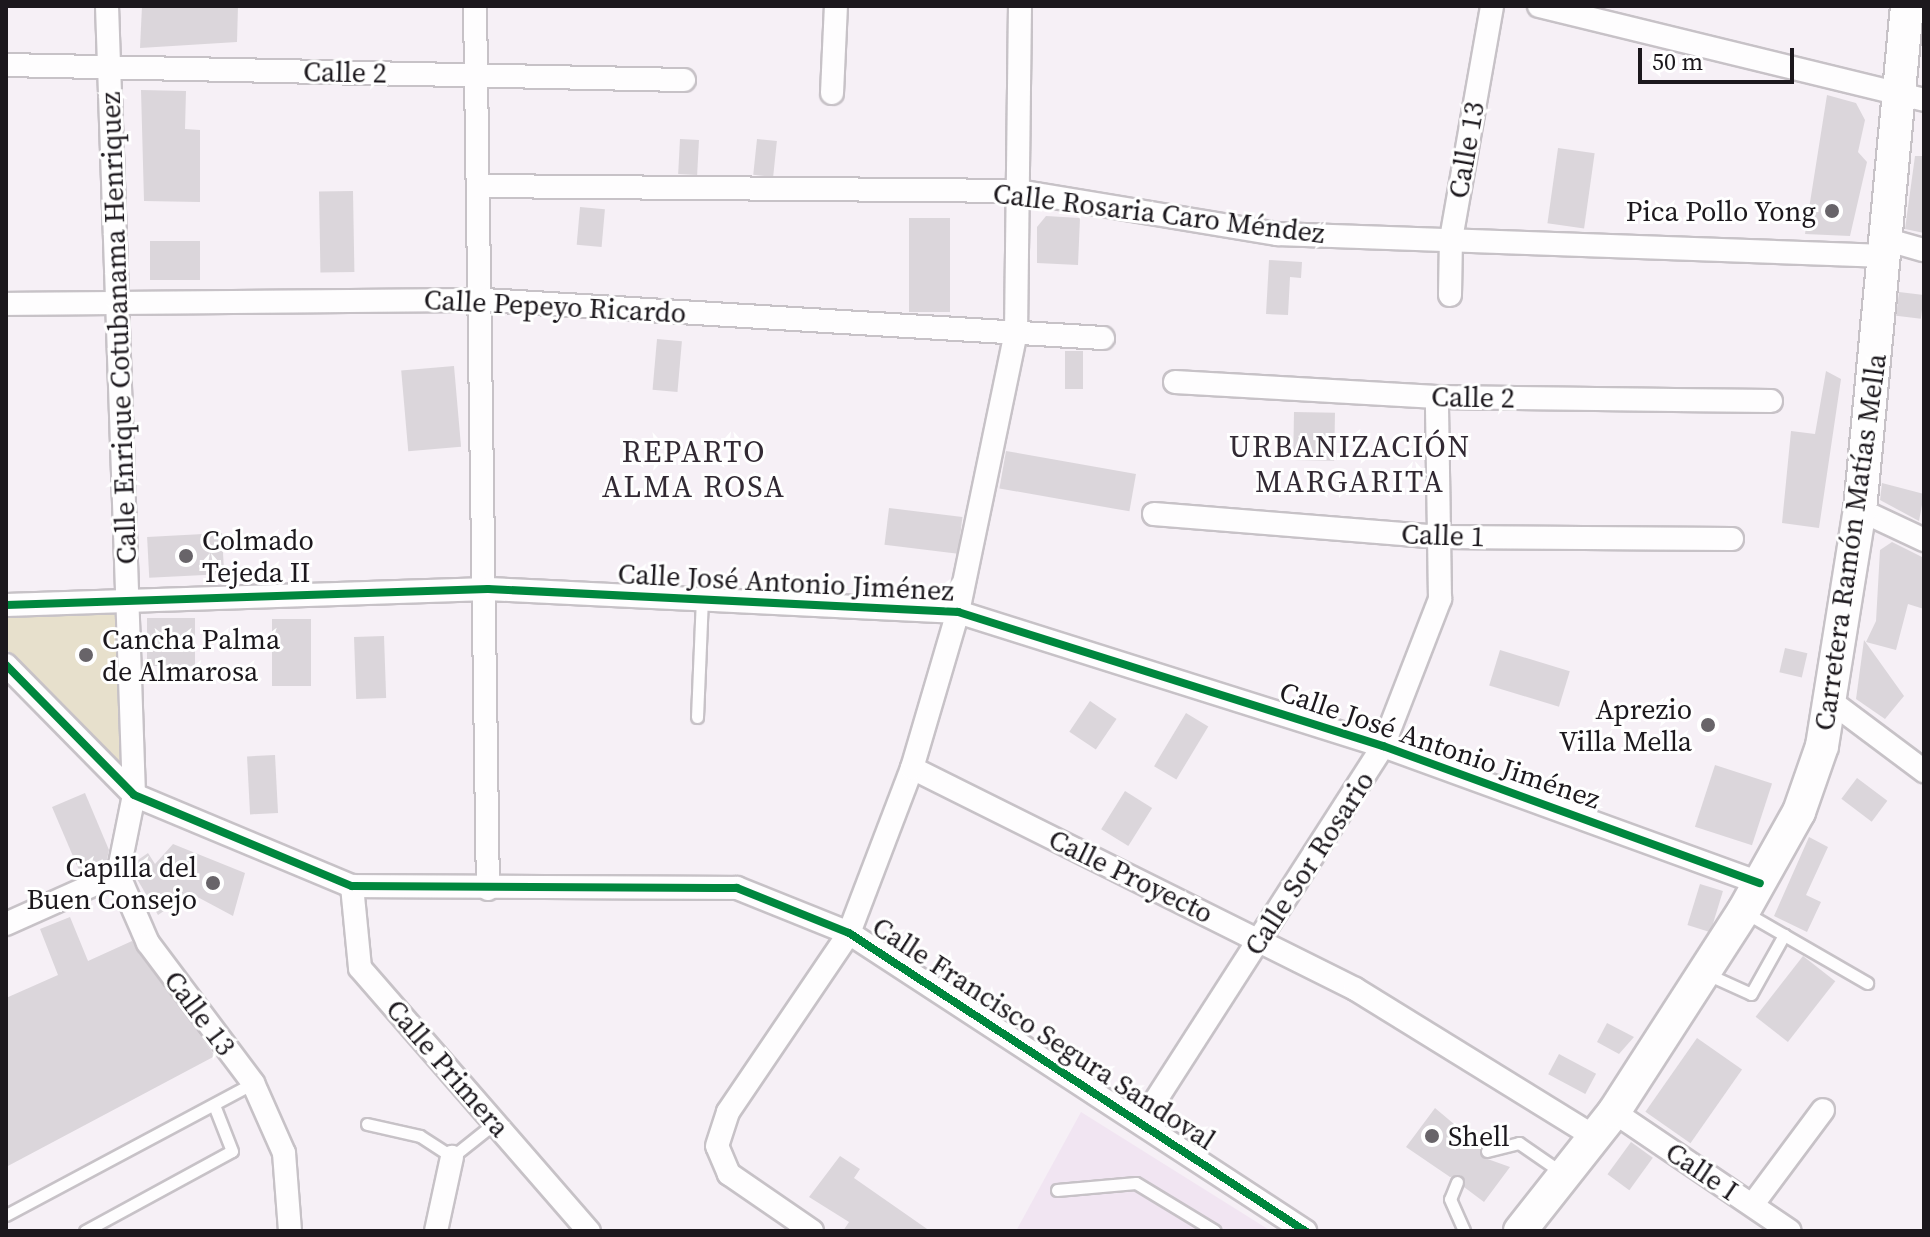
<!DOCTYPE html>
<html>
<head>
<meta charset="utf-8">
<style>
  body { margin:0 }
  #map { position:relative; width:1930px; height:1237px; overflow:hidden; background:#f6f0f6; font-family:"Source Serif 4",serif }
  div>[style] { position:absolute }
  .built>* { inset:0; background:#f1e5f2 }
  .green>* { inset:0; background:#e7e0cc }
  .building>* { inset:0; background:#dbd6db; transform-origin:0 0 }
  .roads { filter:drop-shadow(2px 0 #c7c2c7) drop-shadow(-2px 0 #c7c2c7) drop-shadow(0 2px #c7c2c7) drop-shadow(0 -2px #c7c2c7) }
  .service>* { height:11px; margin:-5.5px; padding:0 5.5px; transform-origin:5.5px; border-radius:5.5px; background:#fefdfe }
  .minor>* { height:22px; margin:-11px; padding:0 11px; transform-origin:11px; border-radius:11px; background:#fefdfe }
  .secondary>* { height:32px; margin:-16px; padding:0 16px; transform-origin:16px; border-radius:16px; background:#fefdfe }
  .cycleway>* { height:8px; margin:-4px; padding:0 4px; transform-origin:4px; border-radius:4px; background:#00873e }
  .dots>* { width:22px; height:22px; translate:-50% -50%; box-sizing:border-box; border:4px solid #fff; border-radius:50% }
  span { translate:-50% -50%; white-space:nowrap; text-align:center; line-height:1.15; -webkit-text-stroke:6px #fff; paint-order:stroke }
  .street-label { font-size:28px; color:#1c181d }
  .poi-label { font-size:28px; color:#1c181d }
  .right { translate:-100% -50%; text-align:right }
  .left { translate:0 -50%; text-align:left }
  .neighbourhood-label { font-size:30px; color:#322933; letter-spacing:2px }
  .frame { position:absolute; inset:0; border:8px solid #1c181d; pointer-events:none }
  .scale { position:absolute; left:1638px; top:48px; width:156px; height:36px; box-sizing:border-box; border:4px solid #1c181d; border-top:0; padding-left:10px; font-size:24px; line-height:28px; white-space:nowrap; color:#1c181d; -webkit-text-stroke:6px #fff; paint-order:stroke }
</style>
</head>
<body>
<div id="map">
  <div class="built">
    <i style="clip-path:polygon(1081px 1112px,1271px 1231px,1016px 1231px)"></i>
  </div>
  <div class="green">
    <i style="clip-path:polygon(118px 606px,122px 765px,6px 649px,6px 613px)"></i>
  </div>
  <div class="building">
    <i style="clip-path:polygon(142px 6px,238px 6px,237px 42px,140px 48px)"></i>
    <i style="clip-path:polygon(141px 90px,186px 91px,185px 129px,200px 130px,200px 202px,144px 201px)"></i>
    <i style="clip-path:polygon(1827px 95px,1856px 103px,1865px 120px,1858px 152px,1867px 162px,1850px 236px,1805px 234px)"></i>
    <i style="left:680px;top:139px;width:19px;height:35px;rotate:3deg"></i>
    <i style="left:757px;top:139px;width:20px;height:36px;rotate:6deg"></i>
    <i style="left:1558px;top:148px;width:37px;height:76px;rotate:8deg"></i>
    <i style="clip-path:polygon(1915px 156px,1924px 156px,1924px 233px,1905px 229px)"></i>
    <i style="left:353px;top:191px;width:81px;height:34px;rotate:89deg"></i>
    <i style="left:580px;top:207px;width:25px;height:38px;rotate:5deg"></i>
    <i style="clip-path:polygon(1046px 216px,1080px 218px,1078px 265px,1037px 263px,1037px 227px)"></i>
    <i style="left:909px;top:218px;width:41px;height:94px"></i>
    <i style="left:150px;top:241px;width:50px;height:39px"></i>
    <i style="clip-path:polygon(1269px 260px,1302px 262px,1301px 278px,1290px 277px,1288px 315px,1266px 314px)"></i>
    <i style="left:1899px;top:292px;width:25px;height:24px;rotate:7deg"></i>
    <i style="left:657px;top:339px;width:25px;height:51px;rotate:5deg"></i>
    <i style="left:1065px;top:351px;width:18px;height:38px"></i>
    <i style="left:454px;top:366px;width:81px;height:53px;rotate:85deg"></i>
    <i style="clip-path:polygon(1826px 371px,1841px 379px,1819px 528px,1782px 523px,1791px 431px,1815px 434px)"></i>
    <i style="left:1294px;top:412px;width:41px;height:48px;rotate:1deg"></i>
    <i style="left:1006px;top:451px;width:132px;height:38px;rotate:10deg"></i>
    <i style="clip-path:polygon(1882px 483px,1924px 494px,1919px 521px,1880px 500px)"></i>
    <i style="left:889px;top:508px;width:74px;height:37px;rotate:7deg"></i>
    <i style="left:222px;top:533px;width:41px;height:75px;rotate:87deg"></i>
    <i style="clip-path:polygon(1892px 542px,1924px 558px,1924px 609px,1908px 604px,1896px 650px,1866px 642px,1876px 621px,1880px 550px)"></i>
    <i style="left:147px;top:618px;width:48px;height:48px"></i>
    <i style="left:272px;top:619px;width:39px;height:67px"></i>
    <i style="left:384px;top:636px;width:62px;height:30px;rotate:88deg"></i>
    <i style="clip-path:polygon(1864px 640px,1904px 696px,1885px 719px,1856px 699px)"></i>
    <i style="left:1785px;top:648px;width:23px;height:25px;rotate:13deg"></i>
    <i style="left:1500px;top:650px;width:73px;height:37px;rotate:17deg"></i>
    <i style="left:1090px;top:701px;width:32px;height:37px;rotate:34deg"></i>
    <i style="left:1186px;top:713px;width:26px;height:62px;rotate:31deg"></i>
    <i style="left:275px;top:755px;width:58px;height:28px;rotate:87deg"></i>
    <i style="left:1715px;top:765px;width:60px;height:65px;rotate:18deg"></i>
    <i style="left:1857px;top:778px;width:38px;height:26px;rotate:37deg"></i>
    <i style="left:1125px;top:791px;width:32px;height:45px;rotate:32deg"></i>
    <i style="clip-path:polygon(85px 793px,109px 850px,106px 864px,81px 875px,52px 807px)"></i>
    <i style="clip-path:polygon(1809px 837px,1828px 847px,1806px 895px,1821px 902px,1807px 932px,1774px 916px)"></i>
    <i style="clip-path:polygon(173px 844px,245px 873px,233px 916px,190px 893px,158px 915px,133px 872px,135px 862px,148px 853px,155px 864px)"></i>
    <i style="left:1700px;top:884px;width:24px;height:43px;rotate:17deg"></i>
    <i style="clip-path:polygon(70px 917px,88px 961px,132px 941px,215px 1056px,6px 1167px,6px 998px,58px 975px,40px 929px)"></i>
    <i style="left:1803px;top:956px;width:41px;height:77px;rotate:38deg"></i>
    <i style="clip-path:polygon(1607px 1023px,1634px 1037px,1619px 1054px,1597px 1042px)"></i>
    <i style="left:1697px;top:1038px;width:55px;height:90px;rotate:35deg"></i>
    <i style="left:1559px;top:1054px;width:42px;height:23px;rotate:28deg"></i>
    <i style="clip-path:polygon(1435px 1108px,1480px 1146px,1482px 1157px,1510px 1167px,1484px 1202px,1464px 1187px,1461px 1175px,1450px 1177px,1406px 1147px)"></i>
    <i style="left:1631px;top:1142px;width:27px;height:40px;rotate:36deg"></i>
    <i style="clip-path:polygon(840px 1156px,860px 1169px,854px 1178px,930px 1231px,843px 1231px,849px 1222px,809px 1197px)"></i>
  </div>
  <div class="roads">
    <div class="service">
      <i style="left:697px;top:717px;width:118px;rotate:-87.6deg"></i>
      <i style="left:1746px;top:913px;width:140px;rotate:30deg"></i>
      <i style="left:1707px;top:974px;width:48px;rotate:24.4deg"></i>
      <i style="left:1751px;top:994px;width:68px;rotate:-60.8deg"></i>
      <i style="left:367px;top:1124px;width:54px;rotate:12.8deg"></i>
      <i style="left:420px;top:1136px;width:38px;rotate:33deg"></i>
      <i style="left:452px;top:1157px;width:56px;rotate:-38.5deg"></i>
      <i style="left:1487px;top:1151px;width:33px;rotate:-14deg"></i>
      <i style="left:1519px;top:1143px;width:51px;rotate:34.6deg"></i>
      <i style="left:1457px;top:1182px;width:18px;rotate:112deg"></i>
      <i style="left:1450px;top:1199px;width:35px;rotate:66deg"></i>
      <i style="left:1057px;top:1190px;width:79px;rotate:-5.1deg"></i>
      <i style="left:1136px;top:1183px;width:92px;rotate:31.3deg"></i>
      <i style="left:6px;top:1215px;width:280px;rotate:-28.1deg"></i>
      <i style="left:85px;top:1231px;width:167px;rotate:-28.6deg"></i>
      <i style="left:232px;top:1151px;width:49px;rotate:-111.4deg"></i>
    </div>
    <div class="minor">
      <i style="left:107px;top:6px;width:789px;rotate:88.04deg"></i>
      <i style="left:134px;top:795px;width:81px;rotate:101.4deg"></i>
      <i style="left:118px;top:874px;width:75px;rotate:66.5deg"></i>
      <i style="left:148px;top:943px;width:175px;rotate:53.1deg"></i>
      <i style="left:253px;top:1083px;width:77px;rotate:66.1deg"></i>
      <i style="left:284px;top:1153px;width:78px;rotate:85.6deg"></i>
      <i style="left:475px;top:6px;width:883px;rotate:89.16deg"></i>
      <i style="left:1539px;top:6px;width:396px;rotate:13.7deg"></i>
      <i style="left:6px;top:65px;width:678px;rotate:1.27deg"></i>
      <i style="left:832px;top:93px;width:87px;rotate:-87.4deg"></i>
      <i style="left:479px;top:186px;width:538px;rotate:0.53deg"></i>
      <i style="left:1017px;top:191px;width:264px;rotate:9.4deg"></i>
      <i style="left:1277px;top:234px;width:609px;rotate:2.07deg"></i>
      <i style="left:1888px;top:240px;width:37px;rotate:16deg"></i>
      <i style="left:1450px;top:295px;width:56px;rotate:-89deg"></i>
      <i style="left:1451px;top:239px;width:237px;rotate:-80deg"></i>
      <i style="left:6px;top:304px;width:479px;rotate:-0.5deg"></i>
      <i style="left:485px;top:300px;width:619px;rotate:3.52deg"></i>
      <i style="left:1175px;top:382px;width:262px;rotate:3.3deg"></i>
      <i style="left:1437px;top:397px;width:334px;rotate:0.7deg"></i>
      <i style="left:1860px;top:510px;width:71px;rotate:25.1deg"></i>
      <i style="left:1154px;top:514px;width:290px;rotate:4.6deg"></i>
      <i style="left:1443px;top:537px;width:289px;rotate:0.4deg"></i>
      <i style="left:6px;top:605px;width:482px;rotate:-1.9deg"></i>
      <i style="left:488px;top:589px;width:471px;rotate:2.8deg"></i>
      <i style="left:958px;top:612px;width:446px;rotate:17.5deg"></i>
      <i style="left:1383px;top:746px;width:401px;rotate:20deg"></i>
      <i style="left:6px;top:665px;width:182px;rotate:45.4deg"></i>
      <i style="left:134px;top:795px;width:236px;rotate:22.7deg"></i>
      <i style="left:352px;top:886px;width:385px;rotate:0.3deg"></i>
      <i style="left:737px;top:888px;width:121px;rotate:21.9deg"></i>
      <i style="left:849px;top:933px;width:545px;rotate:33.16deg"></i>
      <i style="left:1833px;top:703px;width:114px;rotate:36.8deg"></i>
      <i style="left:912px;top:768px;width:495px;rotate:26.5deg"></i>
      <i style="left:1355px;top:989px;width:282px;rotate:31.7deg"></i>
      <i style="left:352px;top:886px;width:82px;rotate:84.4deg"></i>
      <i style="left:360px;top:968px;width:349px;rotate:49deg"></i>
      <i style="left:6px;top:924px;width:123px;rotate:-24.1deg"></i>
      <i style="left:1614px;top:1112px;width:212px;rotate:34.1deg"></i>
      <i style="left:1143px;top:1120px;width:444px;rotate:-57.3deg"></i>
      <i style="left:1383px;top:746px;width:158px;rotate:-68.8deg"></i>
      <i style="left:1440px;top:599px;width:202px;rotate:-90.9deg"></i>
      <i style="left:1753px;top:1204px;width:117px;rotate:-53.3deg"></i>
      <i style="left:436px;top:1231px;width:76px;rotate:-77.8deg"></i>
      <i style="left:812px;top:1231px;width:101px;rotate:-145.5deg"></i>
      <i style="left:729px;top:1174px;width:30px;rotate:-113deg"></i>
      <i style="left:717px;top:1146px;width:36px;rotate:-72deg"></i>
      <i style="left:728px;top:1112px;width:216px;rotate:-55.9deg"></i>
      <i style="left:849px;top:933px;width:177px;rotate:-69.1deg"></i>
      <i style="left:912px;top:768px;width:163px;rotate:-73.6deg"></i>
      <i style="left:958px;top:612px;width:285px;rotate:-78.3deg"></i>
      <i style="left:1016px;top:333px;width:327px;rotate:-89.3deg"></i>
    </div>
    <div class="secondary">
      <i style="left:1520px;top:1231px;width:152px;rotate:-51.7deg"></i>
      <i style="left:1614px;top:1112px;width:238px;rotate:-57.2deg"></i>
      <i style="left:1743px;top:912px;width:115px;rotate:-60.8deg"></i>
      <i style="left:1799px;top:812px;width:70px;rotate:-70.8deg"></i>
      <i style="left:1822px;top:746px;width:239px;rotate:-80.9deg"></i>
      <i style="left:1860px;top:510px;width:506px;rotate:-84.67deg"></i>
    </div>
  </div>
  <div class="cycleway">
    <i style="left:6px;top:605px;width:482px;rotate:-1.9deg"></i>
    <i style="left:488px;top:589px;width:471px;rotate:2.8deg"></i>
    <i style="left:958px;top:612px;width:446px;rotate:17.5deg"></i>
    <i style="left:1383px;top:746px;width:401px;rotate:20deg"></i>
    <i style="left:6px;top:665px;width:182px;rotate:45.4deg"></i>
    <i style="left:134px;top:795px;width:236px;rotate:22.7deg"></i>
    <i style="left:352px;top:886px;width:385px;rotate:0.3deg"></i>
    <i style="left:737px;top:888px;width:121px;rotate:21.9deg"></i>
    <i style="left:849px;top:933px;width:545px;rotate:33.16deg"></i>
  </div>
  <div class="dots">
    <i style="left:1832px;top:211px;background:#686469"></i>
    <i style="left:186px;top:556px;background:#686469"></i>
    <i style="left:86px;top:655px;background:#686469"></i>
    <i style="left:1708px;top:725px;background:#686469"></i>
    <i style="left:213px;top:883px;background:#686469"></i>
    <i style="left:1432px;top:1136px;background:#686469"></i>
  </div>
  <div class="street-label">
    <span style="left:345px;top:72px;rotate:1deg">Calle 2</span>
    <span style="left:1466px;top:150px;rotate:-80deg">Calle 13</span>
    <span style="left:1159px;top:213px;rotate:7deg">Calle Rosaria Caro Méndez</span>
    <span style="left:555px;top:306px;rotate:3deg">Calle Pepeyo Ricardo</span>
    <span style="left:118px;top:328px;rotate:-92deg">Calle Enrique Cotubanama Henriquez</span>
    <span style="left:1473px;top:397px;rotate:1deg">Calle 2</span>
    <span style="left:1443px;top:535px;rotate:2deg">Calle 1</span>
    <span style="left:1850px;top:542px;rotate:-82deg">Carretera Ramón Matías Mella</span>
    <span style="left:786px;top:582px;rotate:3deg">Calle José Antonio Jiménez</span>
    <span style="left:1440px;top:745px;rotate:19deg">Calle José Antonio Jiménez</span>
    <span style="left:1309px;top:863px;rotate:-57deg">Calle Sor Rosario</span>
    <span style="left:1131px;top:876px;rotate:26deg">Calle Proyecto</span>
    <span style="left:200px;top:1013px;rotate:53deg">Calle 13</span>
    <span style="left:1044px;top:1033px;rotate:33deg">Calle Francisco Segura Sandoval</span>
    <span style="left:448px;top:1068px;rotate:49deg">Calle Primera</span>
    <span style="left:1702px;top:1171px;rotate:34deg">Calle I</span>
  </div>
  <div class="poi-label">
    <span class="right" style="left:1816px;top:211px">Pica Pollo Yong</span>
    <span class="left" style="left:202px;top:556px">Colmado<br>Tejeda II</span>
    <span class="left" style="left:102px;top:655px">Cancha Palma<br>de Almarosa</span>
    <span class="right" style="left:1692px;top:725px">Aprezio<br>Villa Mella</span>
    <span class="right" style="left:197px;top:883px">Capilla del<br>Buen Consejo</span>
    <span class="left" style="left:1448px;top:1136px">Shell</span>
  </div>
  <div class="neighbourhood-label">
    <span style="left:1350px;top:464px">URBANIZACIÓN<br>MARGARITA</span>
    <span style="left:694px;top:469px">REPARTO<br>ALMA ROSA</span>
  </div>
  <div class="frame"></div>
  <div class="scale">50 m</div>
</div>
</body>
</html>
